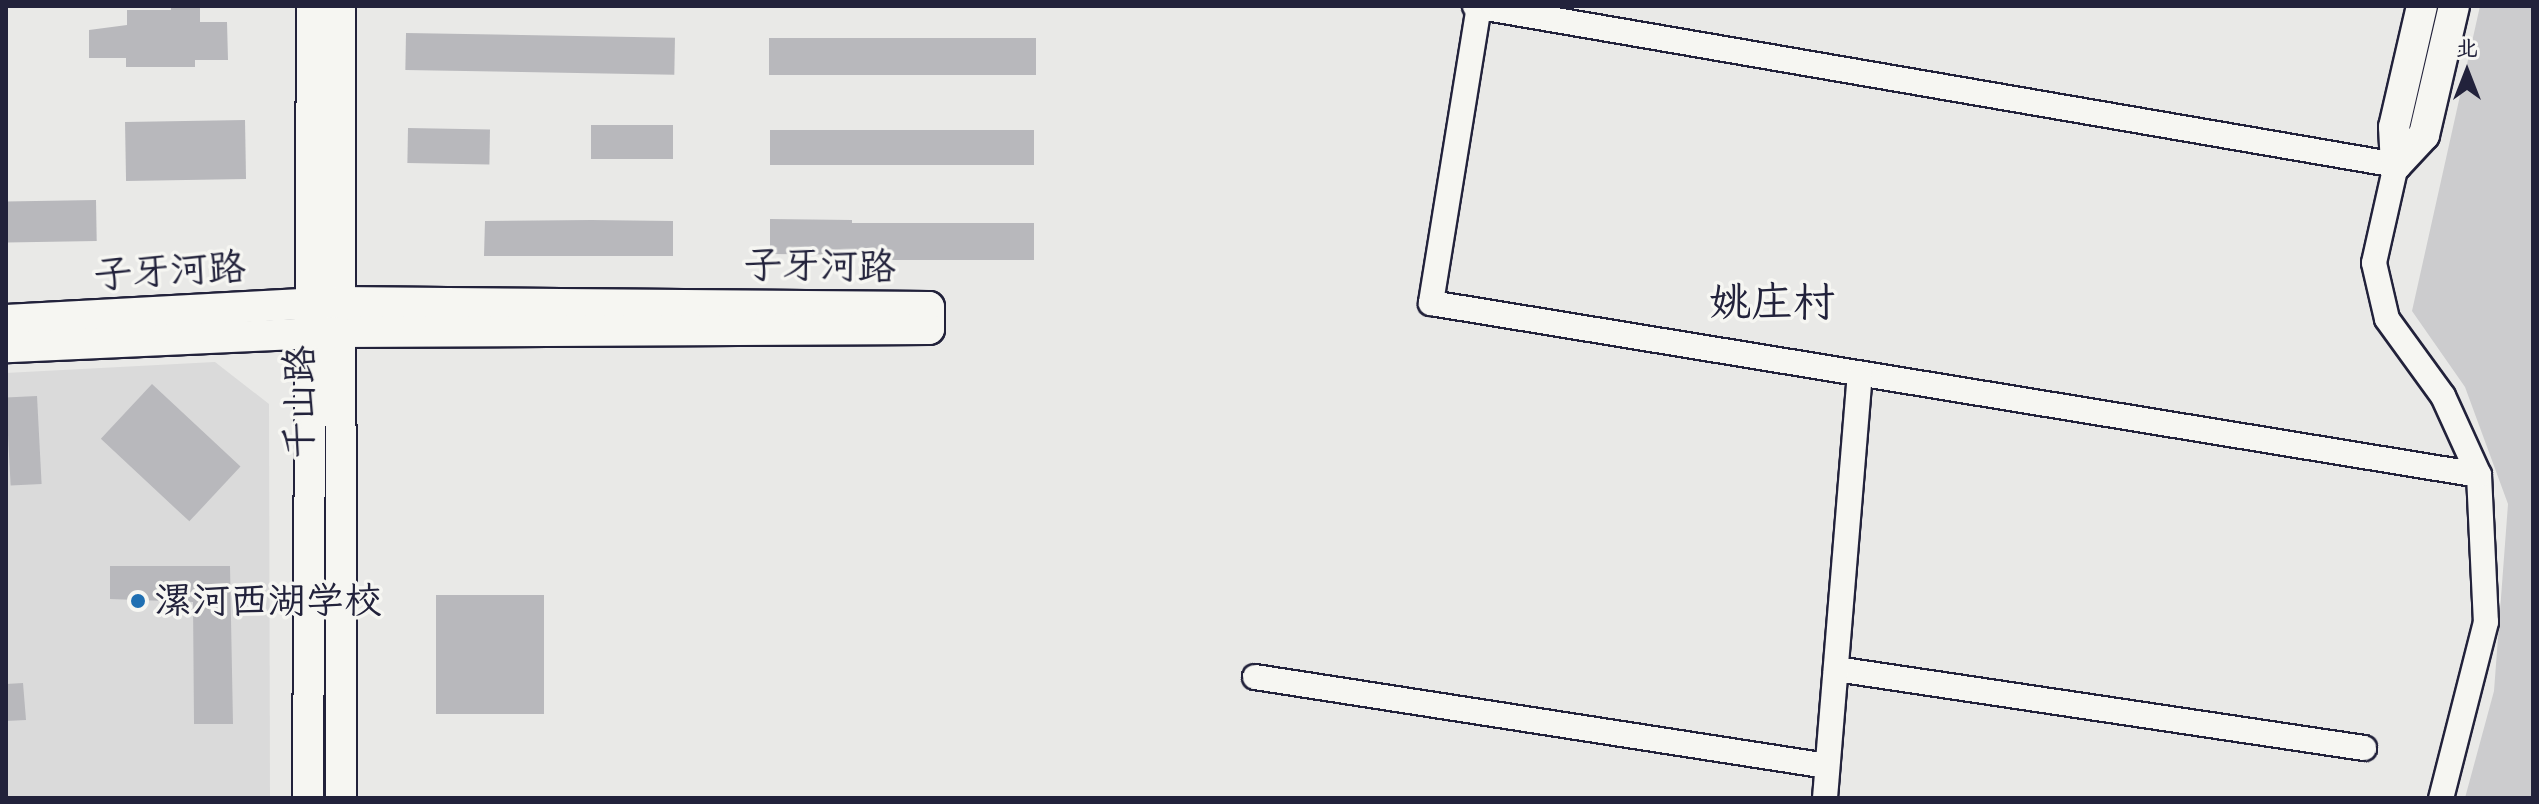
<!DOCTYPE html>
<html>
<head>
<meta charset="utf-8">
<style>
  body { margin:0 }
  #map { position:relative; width:2539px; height:804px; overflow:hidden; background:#e9e9e7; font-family:Caveat,"LXGW WenKai TC",sans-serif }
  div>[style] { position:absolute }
  .built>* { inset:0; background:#dadada }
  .green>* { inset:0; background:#ccccce }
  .building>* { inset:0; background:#b8b8bc; transform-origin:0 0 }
  .roads { filter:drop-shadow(2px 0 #22223b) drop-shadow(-2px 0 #22223b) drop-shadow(0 2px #22223b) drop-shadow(0 -2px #22223b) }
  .minor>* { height:24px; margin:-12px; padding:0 12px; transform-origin:12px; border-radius:12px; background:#f6f6f2 }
  .tertiary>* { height:30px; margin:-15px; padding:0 15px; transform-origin:15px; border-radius:15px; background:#f6f6f2 }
  .dots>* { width:22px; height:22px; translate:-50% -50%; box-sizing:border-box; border:4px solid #f6f6f2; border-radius:50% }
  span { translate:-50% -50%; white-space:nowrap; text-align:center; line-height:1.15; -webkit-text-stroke:7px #f6f6f2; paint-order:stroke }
  .street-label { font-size:38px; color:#22223b }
  .poi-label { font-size:38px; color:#22223b }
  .left { translate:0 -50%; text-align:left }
  .quarter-label { font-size:42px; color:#22223b }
  .frame { position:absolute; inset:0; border:8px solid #22223b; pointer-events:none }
  .north { position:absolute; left:2427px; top:32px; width:80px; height:80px; -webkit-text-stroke:6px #f6f6f2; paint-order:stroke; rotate:0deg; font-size:22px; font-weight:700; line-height:32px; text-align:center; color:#22223b }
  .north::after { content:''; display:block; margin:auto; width:28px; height:36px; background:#22223b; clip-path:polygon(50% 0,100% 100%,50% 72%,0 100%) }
</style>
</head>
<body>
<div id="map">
  <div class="built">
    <i style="clip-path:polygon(215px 362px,269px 404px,270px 798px,6px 798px,6px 373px)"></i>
  </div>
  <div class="green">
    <i style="clip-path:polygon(2480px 6px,2533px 6px,2533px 798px,2465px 798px,2494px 691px,2508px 504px,2465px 387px,2412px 311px)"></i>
  </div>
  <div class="building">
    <i style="clip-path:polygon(171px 7px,200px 7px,200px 22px,227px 22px,228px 60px,195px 60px,195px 67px,126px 67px,126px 58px,89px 58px,89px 30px,127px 25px,127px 10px,171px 10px)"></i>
    <i style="left:406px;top:33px;width:269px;height:37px;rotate:1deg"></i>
    <i style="left:1036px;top:38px;width:37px;height:267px;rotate:90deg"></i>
    <i style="left:245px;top:120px;width:59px;height:120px;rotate:89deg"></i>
    <i style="left:591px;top:125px;width:82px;height:34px"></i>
    <i style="left:408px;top:128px;width:82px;height:35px;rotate:1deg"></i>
    <i style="left:770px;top:130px;width:264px;height:35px"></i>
    <i style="left:96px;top:200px;width:41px;height:90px;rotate:89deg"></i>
    <i style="clip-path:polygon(770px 219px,852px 220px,852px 223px,1034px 223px,1034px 260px,874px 260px,874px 255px,770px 254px)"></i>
    <i style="clip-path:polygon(591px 220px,673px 221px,673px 256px,484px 256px,485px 221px)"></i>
    <i style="left:152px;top:384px;width:121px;height:75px;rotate:43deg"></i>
    <i style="left:37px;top:396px;width:88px;height:31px;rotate:87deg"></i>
    <i style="clip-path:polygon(110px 566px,230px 566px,233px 724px,194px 724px,193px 602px,110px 599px)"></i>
    <i style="left:544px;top:595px;width:119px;height:108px;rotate:90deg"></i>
    <i style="clip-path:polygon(23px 683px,26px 720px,6px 721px,6px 684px)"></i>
  </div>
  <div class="roads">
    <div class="minor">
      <i style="left:1475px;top:6px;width:935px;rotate:9.79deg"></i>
      <i style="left:2396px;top:165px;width:100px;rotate:102.7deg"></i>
      <i style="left:2374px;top:263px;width:57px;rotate:76.9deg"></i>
      <i style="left:2387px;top:319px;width:95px;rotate:54deg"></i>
      <i style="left:2443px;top:396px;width:87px;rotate:65.5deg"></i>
      <i style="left:2479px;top:475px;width:147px;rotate:87.3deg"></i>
      <i style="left:2486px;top:622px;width:182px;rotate:104.3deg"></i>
      <i style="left:1479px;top:6px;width:301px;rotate:99.2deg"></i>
      <i style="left:1431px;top:303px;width:1062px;rotate:9.32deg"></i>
      <i style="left:1836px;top:669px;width:534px;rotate:8.51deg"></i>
      <i style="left:1255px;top:677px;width:579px;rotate:8.84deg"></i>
      <i style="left:1825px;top:798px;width:423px;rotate:-85.3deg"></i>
    </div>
    <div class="tertiary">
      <i style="left:340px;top:6px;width:792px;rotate:89.93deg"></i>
      <i style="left:2422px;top:6px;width:124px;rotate:103deg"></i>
      <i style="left:2394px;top:127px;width:38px;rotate:87deg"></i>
      <i style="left:2396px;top:165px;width:41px;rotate:-47deg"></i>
      <i style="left:2424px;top:135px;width:132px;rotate:-76.9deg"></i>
      <i style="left:6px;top:320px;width:333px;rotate:-3.1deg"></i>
      <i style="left:339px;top:302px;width:590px;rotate:0.49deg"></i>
      <i style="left:929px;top:307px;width:22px;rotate:90deg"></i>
      <i style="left:929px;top:329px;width:589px;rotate:179.71deg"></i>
      <i style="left:340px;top:332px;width:334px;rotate:177.4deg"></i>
      <i style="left:308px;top:798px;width:792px;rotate:-89.71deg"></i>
    </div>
  </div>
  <div class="dots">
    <i style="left:138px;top:601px;background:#1f6fb2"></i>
  </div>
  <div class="street-label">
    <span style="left:820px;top:266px;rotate:1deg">子牙河路</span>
    <span style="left:170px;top:271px;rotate:-3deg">子牙河路</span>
    <span style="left:300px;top:402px;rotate:-90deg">千山路</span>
  </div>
  <div class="poi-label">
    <span class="left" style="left:154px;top:601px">漯河西湖学校</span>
  </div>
  <div class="quarter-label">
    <span style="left:1772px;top:303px">姚庄村</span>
  </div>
  <div class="frame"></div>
  <div class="north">北</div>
</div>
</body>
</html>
